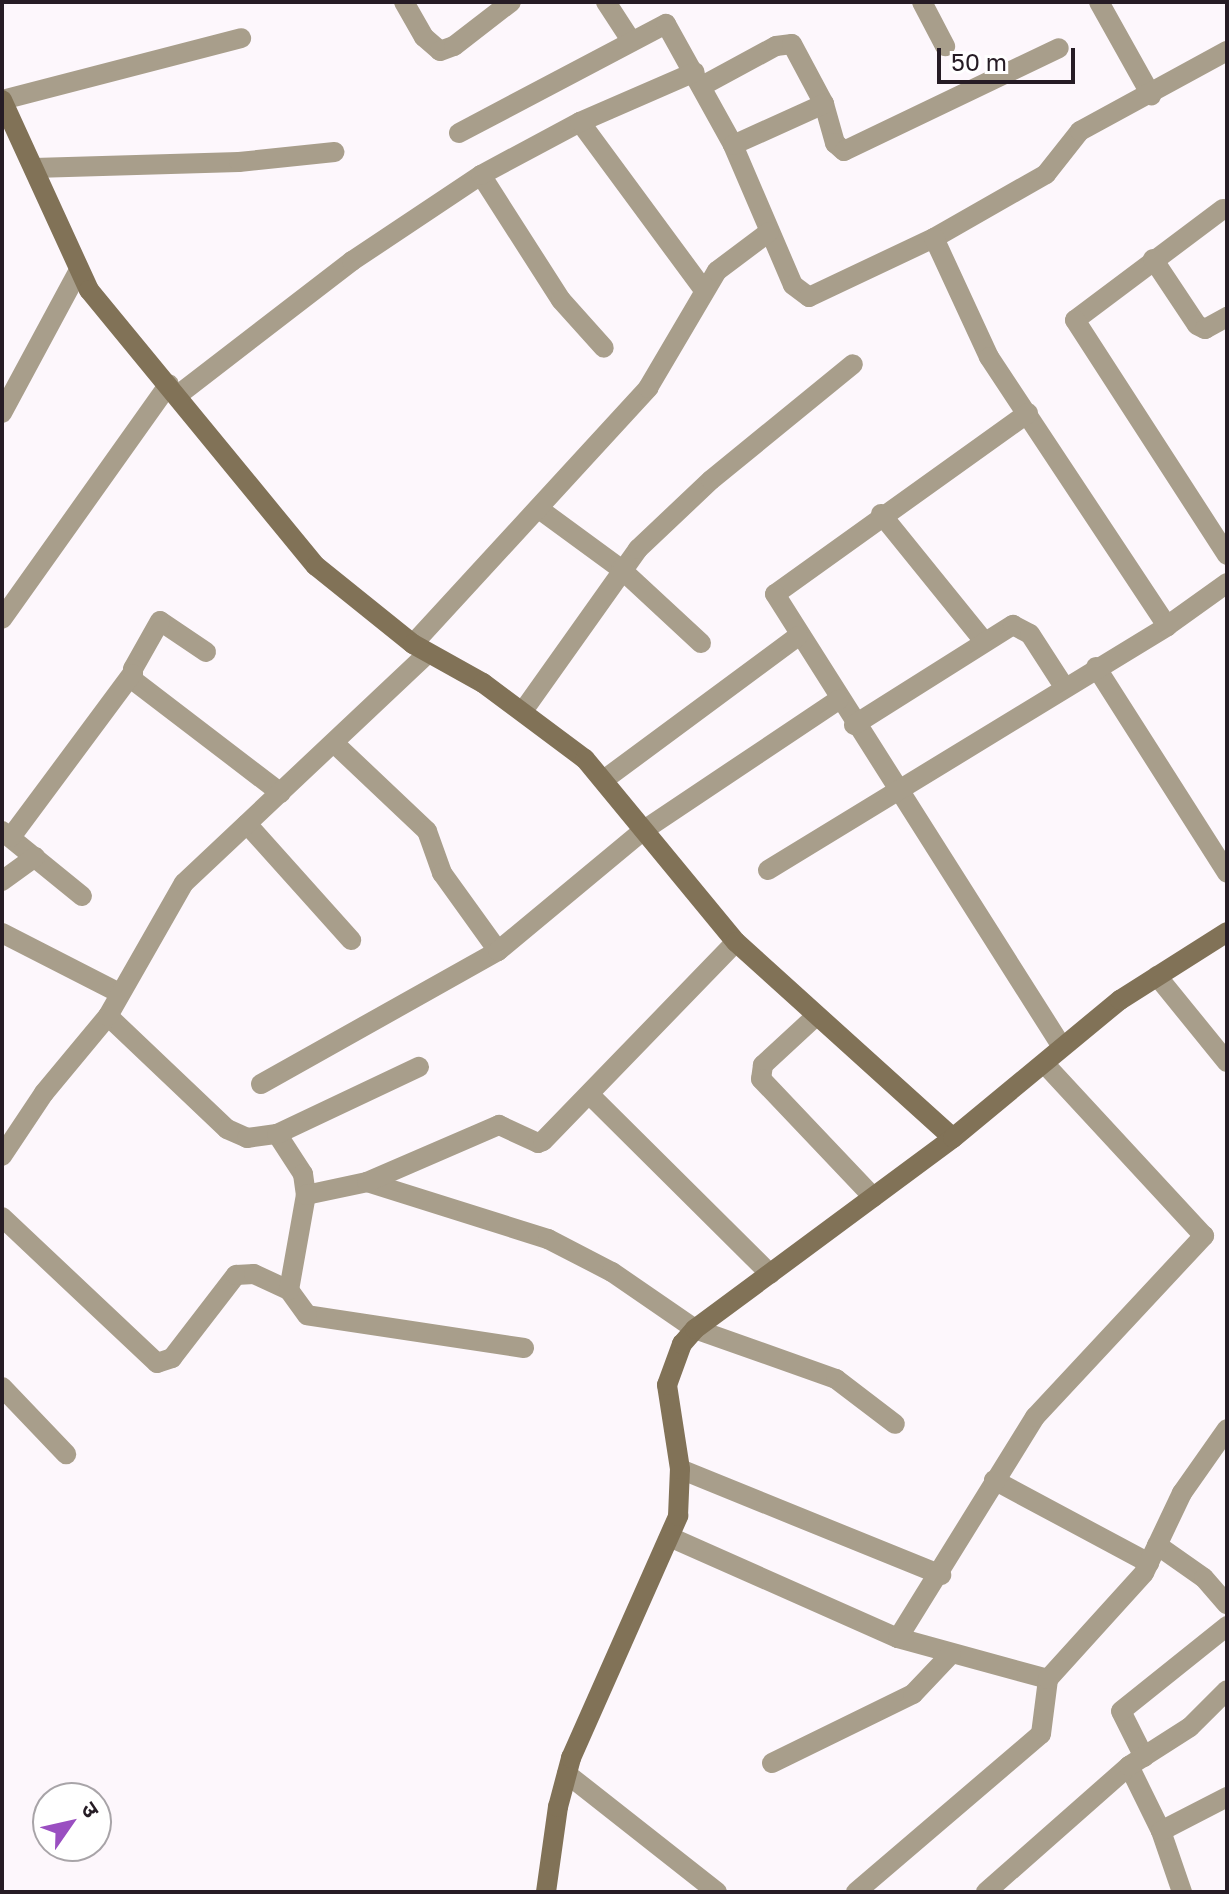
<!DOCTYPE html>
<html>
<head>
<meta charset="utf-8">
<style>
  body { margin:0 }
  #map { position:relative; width:1229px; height:1894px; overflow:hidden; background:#fdf7fc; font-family:"Golos Text","Noto Sans Devanagari",sans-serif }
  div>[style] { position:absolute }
  .street>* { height:20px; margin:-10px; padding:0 10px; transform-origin:10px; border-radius:10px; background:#a89e8b }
  .secondary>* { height:20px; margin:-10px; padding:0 10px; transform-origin:10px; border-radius:10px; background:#817257 }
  span { translate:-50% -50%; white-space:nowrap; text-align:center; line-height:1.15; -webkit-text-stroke:7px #fff; paint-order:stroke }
  .frame { position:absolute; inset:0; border:4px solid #261c25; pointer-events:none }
  .north { position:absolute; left:32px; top:1782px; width:80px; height:80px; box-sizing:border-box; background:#fff; border:2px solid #a8a4a8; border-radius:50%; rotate:56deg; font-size:22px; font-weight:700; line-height:32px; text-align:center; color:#261c25 }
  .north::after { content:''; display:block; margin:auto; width:28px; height:36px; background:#9a4fc1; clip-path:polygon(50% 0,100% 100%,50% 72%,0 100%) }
  .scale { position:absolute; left:937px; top:48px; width:138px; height:36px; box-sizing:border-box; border:4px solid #261c25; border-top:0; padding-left:10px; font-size:24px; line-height:28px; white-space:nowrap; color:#261c25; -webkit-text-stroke:6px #fff; paint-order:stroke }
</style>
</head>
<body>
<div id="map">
  <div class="street">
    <i style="left:404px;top:2px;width:40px;rotate:60.3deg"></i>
    <i style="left:424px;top:37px;width:21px;rotate:41deg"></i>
    <i style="left:440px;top:51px;width:15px;rotate:-20deg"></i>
    <i style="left:454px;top:46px;width:72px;rotate:-37.7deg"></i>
    <i style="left:606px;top:2px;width:44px;rotate:57deg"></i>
    <i style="left:922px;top:2px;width:50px;rotate:62.4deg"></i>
    <i style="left:1099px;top:2px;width:107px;rotate:60.8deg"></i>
    <i style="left:702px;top:86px;width:84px;rotate:-28.4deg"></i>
    <i style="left:776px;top:46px;width:16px;rotate:-7deg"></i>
    <i style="left:792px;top:44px;width:68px;rotate:61.9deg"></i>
    <i style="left:824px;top:104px;width:41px;rotate:74.2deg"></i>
    <i style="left:835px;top:143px;width:12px;rotate:42deg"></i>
    <i style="left:844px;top:151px;width:238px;rotate:-25.6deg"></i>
    <i style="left:2px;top:100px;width:247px;rotate:-14.5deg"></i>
    <i style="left:580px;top:122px;width:207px;rotate:53.6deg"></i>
    <i style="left:459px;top:133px;width:234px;rotate:-27.8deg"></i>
    <i style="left:666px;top:24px;width:138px;rotate:61deg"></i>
    <i style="left:733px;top:145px;width:152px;rotate:66.8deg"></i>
    <i style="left:793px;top:285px;width:20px;rotate:37deg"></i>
    <i style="left:809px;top:297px;width:138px;rotate:-25.3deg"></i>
    <i style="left:934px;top:238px;width:129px;rotate:-29.7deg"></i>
    <i style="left:1046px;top:174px;width:55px;rotate:-51.7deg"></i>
    <i style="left:1080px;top:131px;width:167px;rotate:-28.6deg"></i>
    <i style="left:733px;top:145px;width:100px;rotate:-24.3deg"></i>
    <i style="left:34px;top:168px;width:205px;rotate:-1.7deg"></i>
    <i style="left:239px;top:162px;width:96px;rotate:-6deg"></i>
    <i style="left:481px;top:175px;width:148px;rotate:57.4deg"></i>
    <i style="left:561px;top:300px;width:64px;rotate:48.1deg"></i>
    <i style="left:1223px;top:209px;width:185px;rotate:143.1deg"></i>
    <i style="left:1075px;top:320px;width:280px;rotate:57.1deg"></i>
    <i style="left:934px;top:238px;width:131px;rotate:65.2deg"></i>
    <i style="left:989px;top:357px;width:323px;rotate:56.5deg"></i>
    <i style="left:1153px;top:259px;width:79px;rotate:56.3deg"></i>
    <i style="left:1197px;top:325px;width:9px;rotate:27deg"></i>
    <i style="left:1205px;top:329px;width:25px;rotate:-29deg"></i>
    <i style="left:178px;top:395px;width:220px;rotate:-37.6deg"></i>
    <i style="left:352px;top:261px;width:155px;rotate:-33.7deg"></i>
    <i style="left:481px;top:175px;width:112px;rotate:-28.2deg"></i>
    <i style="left:580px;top:122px;width:125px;rotate:-23.5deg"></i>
    <i style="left:2px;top:413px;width:160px;rotate:-61.7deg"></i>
    <i style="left:1028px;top:413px;width:311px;rotate:144.4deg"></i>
    <i style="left:775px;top:594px;width:536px;rotate:57.64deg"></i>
    <i style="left:539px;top:509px;width:102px;rotate:36.2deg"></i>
    <i style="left:621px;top:569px;width:109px;rotate:42.8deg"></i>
    <i style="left:881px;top:514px;width:164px;rotate:51deg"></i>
    <i style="left:2px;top:619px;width:288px;rotate:-54.6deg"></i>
    <i style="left:413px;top:644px;width:348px;rotate:-47.4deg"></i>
    <i style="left:648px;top:388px;width:136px;rotate:-59.5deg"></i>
    <i style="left:717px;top:271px;width:65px;rotate:-36.9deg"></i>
    <i style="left:206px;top:652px;width:55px;rotate:-146deg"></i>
    <i style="left:160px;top:621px;width:55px;rotate:119.4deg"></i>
    <i style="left:133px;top:669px;width:11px;rotate:90deg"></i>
    <i style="left:133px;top:680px;width:186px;rotate:37.4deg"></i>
    <i style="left:1096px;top:667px;width:244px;rotate:57.5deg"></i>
    <i style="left:523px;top:711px;width:199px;rotate:-54.6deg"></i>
    <i style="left:638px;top:549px;width:100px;rotate:-43.4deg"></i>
    <i style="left:711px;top:480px;width:183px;rotate:-39.2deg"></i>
    <i style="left:854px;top:725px;width:188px;rotate:-32.2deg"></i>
    <i style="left:1013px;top:625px;width:19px;rotate:28deg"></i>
    <i style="left:1030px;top:634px;width:61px;rotate:57.1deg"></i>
    <i style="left:334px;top:743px;width:128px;rotate:43.4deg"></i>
    <i style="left:427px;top:831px;width:45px;rotate:70.3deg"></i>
    <i style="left:442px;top:873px;width:96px;rotate:54.3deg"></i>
    <i style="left:605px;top:779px;width:240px;rotate:-36.5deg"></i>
    <i style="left:247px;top:824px;width:156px;rotate:48.1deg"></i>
    <i style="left:2px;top:831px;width:103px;rotate:39.1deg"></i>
    <i style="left:11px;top:837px;width:203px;rotate:-53.4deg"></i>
    <i style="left:768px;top:870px;width:468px;rotate:-31.4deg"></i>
    <i style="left:1167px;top:626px;width:74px;rotate:-35.6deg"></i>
    <i style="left:2px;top:881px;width:41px;rotate:-36deg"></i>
    <i style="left:2px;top:933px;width:131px;rotate:27.1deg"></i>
    <i style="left:1157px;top:976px;width:111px;rotate:50.9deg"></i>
    <i style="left:108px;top:1016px;width:164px;rotate:43.5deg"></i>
    <i style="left:227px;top:1129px;width:22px;rotate:24deg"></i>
    <i style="left:247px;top:1138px;width:30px;rotate:-8deg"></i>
    <i style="left:277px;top:1134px;width:48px;rotate:57deg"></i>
    <i style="left:303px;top:1174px;width:21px;rotate:82deg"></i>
    <i style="left:815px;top:1017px;width:71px;rotate:137.3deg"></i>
    <i style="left:763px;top:1065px;width:14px;rotate:98deg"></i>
    <i style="left:761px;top:1079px;width:163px;rotate:46.5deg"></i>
    <i style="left:261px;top:1084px;width:272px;rotate:-29.3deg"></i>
    <i style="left:498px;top:951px;width:190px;rotate:-39.7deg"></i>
    <i style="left:644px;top:830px;width:234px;rotate:-33.8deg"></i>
    <i style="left:590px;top:1095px;width:254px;rotate:44.8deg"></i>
    <i style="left:277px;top:1134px;width:157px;rotate:-25.3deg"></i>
    <i style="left:2px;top:1156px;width:76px;rotate:-56.3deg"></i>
    <i style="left:44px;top:1093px;width:100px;rotate:-50.3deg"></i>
    <i style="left:108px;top:1016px;width:153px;rotate:-60.3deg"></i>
    <i style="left:184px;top:883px;width:334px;rotate:-43.3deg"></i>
    <i style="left:367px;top:1182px;width:190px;rotate:17.5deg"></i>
    <i style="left:548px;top:1239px;width:72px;rotate:27.3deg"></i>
    <i style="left:612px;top:1272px;width:101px;rotate:34.5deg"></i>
    <i style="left:695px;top:1329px;width:150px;rotate:19.5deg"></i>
    <i style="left:836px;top:1379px;width:74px;rotate:37.3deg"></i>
    <i style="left:2px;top:1217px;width:213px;rotate:43.3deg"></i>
    <i style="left:157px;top:1363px;width:16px;rotate:-18deg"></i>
    <i style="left:172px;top:1358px;width:105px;rotate:-52.4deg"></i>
    <i style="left:236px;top:1275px;width:18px;rotate:-3deg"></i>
    <i style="left:254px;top:1274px;width:38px;rotate:25deg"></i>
    <i style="left:524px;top:1348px;width:219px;rotate:-171.4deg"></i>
    <i style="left:307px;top:1315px;width:31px;rotate:-126deg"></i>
    <i style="left:289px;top:1290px;width:97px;rotate:-79.9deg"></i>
    <i style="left:306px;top:1195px;width:62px;rotate:-12deg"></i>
    <i style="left:367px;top:1182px;width:144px;rotate:-23.4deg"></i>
    <i style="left:499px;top:1125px;width:43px;rotate:24.8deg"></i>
    <i style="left:538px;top:1143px;width:5px;rotate:-22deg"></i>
    <i style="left:543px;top:1141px;width:277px;rotate:-45.9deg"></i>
    <i style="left:2px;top:1387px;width:93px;rotate:46.3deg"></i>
    <i style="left:680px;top:1469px;width:282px;rotate:22.1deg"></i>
    <i style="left:994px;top:1480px;width:176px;rotate:28.2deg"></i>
    <i style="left:672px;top:1538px;width:247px;rotate:23.9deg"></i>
    <i style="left:898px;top:1638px;width:156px;rotate:15.3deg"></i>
    <i style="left:1157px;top:1545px;width:57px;rotate:35.1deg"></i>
    <i style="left:1204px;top:1578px;width:35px;rotate:49deg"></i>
    <i style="left:898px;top:1638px;width:260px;rotate:-58.2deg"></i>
    <i style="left:1035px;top:1417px;width:248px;rotate:-47deg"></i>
    <i style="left:1204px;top:1236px;width:234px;rotate:-132.8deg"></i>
    <i style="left:1144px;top:1757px;width:51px;rotate:-116.6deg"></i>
    <i style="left:1121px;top:1711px;width:136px;rotate:-38.7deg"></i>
    <i style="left:772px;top:1763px;width:157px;rotate:-26.1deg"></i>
    <i style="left:913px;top:1694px;width:55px;rotate:-46.5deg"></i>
    <i style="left:1129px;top:1766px;width:72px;rotate:63.8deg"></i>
    <i style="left:1161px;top:1831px;width:65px;rotate:71deg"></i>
    <i style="left:567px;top:1774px;width:191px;rotate:38.2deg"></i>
    <i style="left:1161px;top:1831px;width:74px;rotate:-27.3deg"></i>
    <i style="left:856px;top:1892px;width:243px;rotate:-40.5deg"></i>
    <i style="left:1041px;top:1734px;width:55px;rotate:-82.7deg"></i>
    <i style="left:1048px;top:1679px;width:143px;rotate:-47.8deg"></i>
    <i style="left:1144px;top:1573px;width:89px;rotate:-64.6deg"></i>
    <i style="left:1182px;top:1493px;width:78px;rotate:-54.9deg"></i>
    <i style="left:986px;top:1892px;width:191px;rotate:-41.4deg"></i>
    <i style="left:1129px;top:1766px;width:72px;rotate:-32.6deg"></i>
    <i style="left:1190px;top:1727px;width:52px;rotate:-45deg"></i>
  </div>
  <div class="secondary">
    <i style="left:2px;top:100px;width:209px;rotate:65.4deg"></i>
    <i style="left:89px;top:290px;width:357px;rotate:50.6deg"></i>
    <i style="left:316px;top:566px;width:124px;rotate:38.8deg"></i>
    <i style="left:413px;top:644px;width:80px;rotate:29.1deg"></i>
    <i style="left:483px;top:683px;width:127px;rotate:36.7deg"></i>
    <i style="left:585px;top:759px;width:237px;rotate:50.5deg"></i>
    <i style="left:736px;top:942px;width:292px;rotate:42.1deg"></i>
    <i style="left:546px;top:1892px;width:86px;rotate:-82deg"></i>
    <i style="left:558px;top:1807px;width:51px;rotate:-75.1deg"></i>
    <i style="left:571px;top:1758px;width:265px;rotate:-66.1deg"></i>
    <i style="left:678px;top:1516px;width:47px;rotate:-87.6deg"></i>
    <i style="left:680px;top:1469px;width:85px;rotate:-98.8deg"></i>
    <i style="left:667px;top:1385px;width:44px;rotate:-69.9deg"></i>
    <i style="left:682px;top:1344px;width:20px;rotate:-49deg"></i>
    <i style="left:695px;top:1329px;width:321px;rotate:-36.5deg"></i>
    <i style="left:953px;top:1138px;width:217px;rotate:-39.6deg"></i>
    <i style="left:1120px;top:1000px;width:127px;rotate:-32.4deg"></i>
  </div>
  <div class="frame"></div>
  <div class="north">उ</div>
  <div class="scale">50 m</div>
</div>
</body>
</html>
